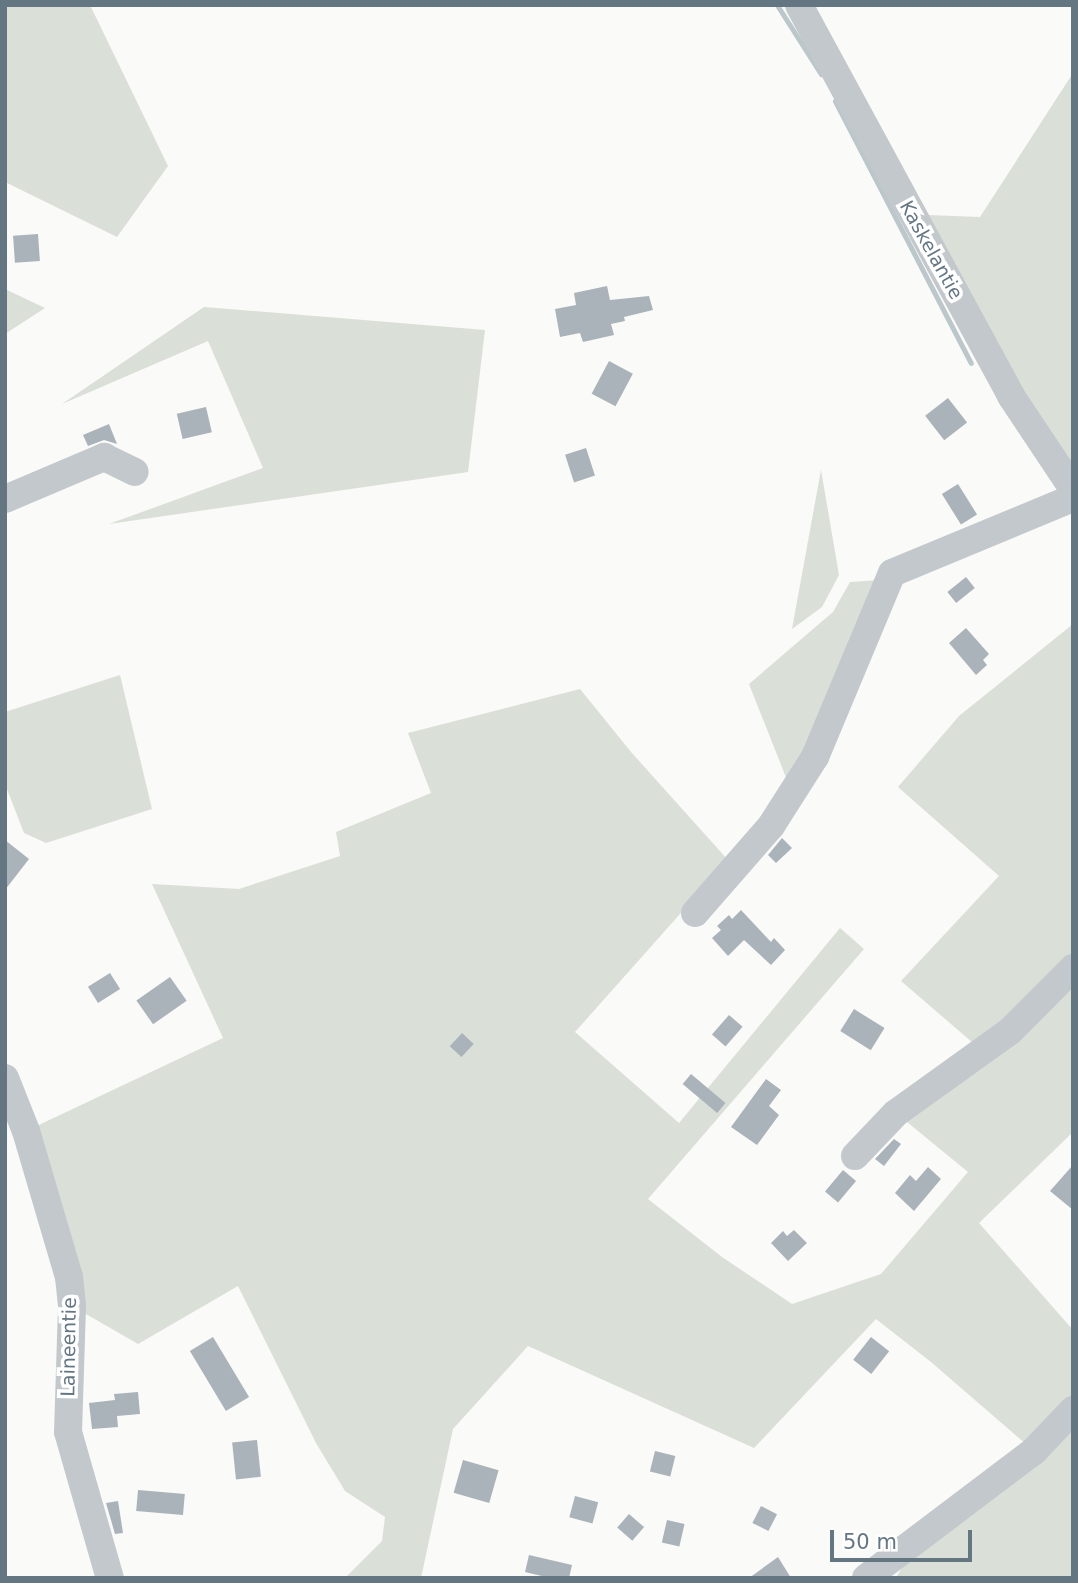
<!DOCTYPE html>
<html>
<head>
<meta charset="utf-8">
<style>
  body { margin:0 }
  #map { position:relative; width:1078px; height:1583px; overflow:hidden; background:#fafaf8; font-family:"DejaVu Sans",sans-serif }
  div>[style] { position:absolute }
  .green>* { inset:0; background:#dadfd7 }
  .stream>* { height:5px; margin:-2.5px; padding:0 2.5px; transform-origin:2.5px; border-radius:2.5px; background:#bbc7cb }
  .building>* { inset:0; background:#aab3b9; transform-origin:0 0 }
  .minor>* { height:28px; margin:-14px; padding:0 14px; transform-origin:14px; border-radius:14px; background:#c3c8cc }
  span { translate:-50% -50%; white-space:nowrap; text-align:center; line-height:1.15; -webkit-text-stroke:7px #fff; paint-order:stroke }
  .street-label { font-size:19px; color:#657683 }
  .frame { position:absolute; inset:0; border:7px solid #657683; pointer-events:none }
  .scale { position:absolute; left:830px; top:1530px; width:142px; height:32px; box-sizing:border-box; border:4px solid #657683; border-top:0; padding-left:9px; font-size:21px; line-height:24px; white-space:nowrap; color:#657683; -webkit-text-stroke:5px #fff; paint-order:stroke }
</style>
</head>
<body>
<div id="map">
  <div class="green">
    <i style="clip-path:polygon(5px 5px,90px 5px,168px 166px,117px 237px,5px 182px)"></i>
    <i style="clip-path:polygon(1073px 73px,1073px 489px,927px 215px,980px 217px)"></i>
    <i style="clip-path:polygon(5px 289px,45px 308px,5px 334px)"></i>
    <i style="clip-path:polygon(204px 307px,485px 330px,468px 472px,109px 524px,263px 468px,208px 341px,62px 404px)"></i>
    <i style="clip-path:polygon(821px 470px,839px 575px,822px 607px,792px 629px)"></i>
    <i style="clip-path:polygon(881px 580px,789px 785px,749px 684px,833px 612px,850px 582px)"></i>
    <i style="clip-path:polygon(1073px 624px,1073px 965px,980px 1049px,901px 981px,999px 876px,898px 787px,959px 716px)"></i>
    <i style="clip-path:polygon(120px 675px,152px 809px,46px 843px,24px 833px,5px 784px,5px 712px)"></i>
    <i style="clip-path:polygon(580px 689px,631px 752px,728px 860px,575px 1032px,679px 1123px,840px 928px,864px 949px,648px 1199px,722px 1257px,792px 1304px,881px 1274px,968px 1172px,896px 1113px,1073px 968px,1073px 1132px,979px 1223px,1073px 1330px,1073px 1578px,896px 1578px,916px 1543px,1034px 1451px,931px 1362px,876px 1319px,754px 1448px,528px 1346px,453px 1429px,421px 1578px,345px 1578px,382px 1541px,385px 1517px,345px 1491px,316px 1443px,238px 1286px,138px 1344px,72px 1306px,26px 1131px,223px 1038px,152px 884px,239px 889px,340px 856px,336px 832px,431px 793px,408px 733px)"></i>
  </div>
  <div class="stream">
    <i style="left:777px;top:5px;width:82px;rotate:57.5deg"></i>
    <i style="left:835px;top:101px;width:295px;rotate:62.6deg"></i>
  </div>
  <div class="building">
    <i style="left:38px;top:234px;width:27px;height:25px;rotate:86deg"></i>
    <i style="clip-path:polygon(607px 286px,610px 300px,649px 296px,653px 310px,624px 317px,625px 321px,611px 324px,614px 335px,583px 342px,580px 333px,560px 337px,555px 309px,576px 305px,574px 293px)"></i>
    <i style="left:609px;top:361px;width:27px;height:37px;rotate:28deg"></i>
    <i style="left:948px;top:398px;width:31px;height:29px;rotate:52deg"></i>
    <i style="left:206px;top:407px;width:26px;height:30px;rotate:77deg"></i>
    <i style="clip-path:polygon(109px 424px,117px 444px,104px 440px,88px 446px,83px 435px)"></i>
    <i style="left:586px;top:448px;width:29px;height:22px;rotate:72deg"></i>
    <i style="left:958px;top:484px;width:36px;height:19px;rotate:58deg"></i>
    <i style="left:966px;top:577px;width:14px;height:24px;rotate:51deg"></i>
    <i style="clip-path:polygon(966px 628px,989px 654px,983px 660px,987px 665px,976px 675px,949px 643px)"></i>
    <i style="clip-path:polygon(782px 838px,792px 848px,776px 863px,768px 855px)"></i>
    <i style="clip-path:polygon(5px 840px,29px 859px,5px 890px)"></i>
    <i style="clip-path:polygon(741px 910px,771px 942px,774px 938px,785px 950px,771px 965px,744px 940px,728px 956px,712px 938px,721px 930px,717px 926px,729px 915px,732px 919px)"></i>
    <i style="left:110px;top:973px;width:19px;height:26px;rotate:58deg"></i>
    <i style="left:170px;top:977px;width:29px;height:41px;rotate:55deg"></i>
    <i style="left:854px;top:1009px;width:36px;height:26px;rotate:32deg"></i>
    <i style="left:729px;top:1015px;width:18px;height:26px;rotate:41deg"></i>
    <i style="left:462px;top:1033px;width:16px;height:18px;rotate:43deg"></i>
    <i style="left:691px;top:1074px;width:45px;height:13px;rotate:40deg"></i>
    <i style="clip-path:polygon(766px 1079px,781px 1090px,769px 1106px,779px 1115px,757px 1145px,731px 1127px)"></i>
    <i style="clip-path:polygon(894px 1139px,901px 1144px,884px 1166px,875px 1159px)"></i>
    <i style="clip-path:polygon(1073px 1165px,1073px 1210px,1050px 1191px)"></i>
    <i style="clip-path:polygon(928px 1167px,941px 1179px,914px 1211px,895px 1193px,910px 1175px,916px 1181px)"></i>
    <i style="left:843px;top:1170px;width:17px;height:28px;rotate:40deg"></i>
    <i style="clip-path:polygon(794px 1230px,807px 1243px,788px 1261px,771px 1243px,783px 1231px,787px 1236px)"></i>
    <i style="left:213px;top:1337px;width:70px;height:27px;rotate:59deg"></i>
    <i style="left:871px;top:1337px;width:23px;height:29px;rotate:38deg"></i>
    <i style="clip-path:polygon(138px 1392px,140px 1414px,117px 1416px,118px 1427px,92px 1429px,89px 1403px,115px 1400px,114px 1394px)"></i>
    <i style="left:257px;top:1440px;width:37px;height:25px;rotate:84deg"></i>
    <i style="left:655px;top:1451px;width:21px;height:21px;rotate:14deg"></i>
    <i style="left:463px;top:1460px;width:37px;height:34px;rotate:16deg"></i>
    <i style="left:138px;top:1490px;width:47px;height:21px;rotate:5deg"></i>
    <i style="left:575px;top:1496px;width:24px;height:22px;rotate:15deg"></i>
    <i style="clip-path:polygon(118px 1501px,123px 1533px,115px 1534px,106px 1503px)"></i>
    <i style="left:761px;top:1506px;width:18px;height:19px;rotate:27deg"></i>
    <i style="left:629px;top:1514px;width:20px;height:18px;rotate:41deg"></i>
    <i style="left:667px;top:1520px;width:18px;height:23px;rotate:13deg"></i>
    <i style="clip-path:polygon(529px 1555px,572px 1565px,569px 1578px,550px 1578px,525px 1572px)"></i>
    <i style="clip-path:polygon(778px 1557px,791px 1578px,749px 1578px)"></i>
  </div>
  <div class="minor">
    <i style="left:799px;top:5px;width:445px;rotate:61.5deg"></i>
    <i style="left:1011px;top:396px;width:112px;rotate:56.3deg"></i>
    <i style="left:5px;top:499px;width:108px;rotate:-23deg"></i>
    <i style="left:104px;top:457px;width:34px;rotate:26deg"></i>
    <i style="left:695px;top:913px;width:116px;rotate:-48.9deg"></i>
    <i style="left:771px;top:826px;width:82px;rotate:-57.5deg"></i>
    <i style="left:815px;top:757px;width:199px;rotate:-67.3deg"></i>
    <i style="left:892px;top:573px;width:196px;rotate:-22.5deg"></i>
    <i style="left:5px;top:1078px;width:57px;rotate:68.4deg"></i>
    <i style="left:26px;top:1131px;width:152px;rotate:73.6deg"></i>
    <i style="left:69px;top:1277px;width:29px;rotate:84deg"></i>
    <i style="left:72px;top:1306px;width:126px;rotate:91.8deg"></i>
    <i style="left:68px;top:1432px;width:152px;rotate:74deg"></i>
    <i style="left:855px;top:1156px;width:59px;rotate:-46.4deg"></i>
    <i style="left:896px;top:1113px;width:140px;rotate:-35.7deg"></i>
    <i style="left:1010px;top:1031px;width:89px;rotate:-45deg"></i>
    <i style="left:866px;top:1578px;width:211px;rotate:-37.1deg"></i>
    <i style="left:1034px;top:1451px;width:57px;rotate:-46.4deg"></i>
  </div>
  <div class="street-label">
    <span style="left:931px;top:250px;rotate:61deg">Kaskelantie</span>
    <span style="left:69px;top:1347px;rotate:-89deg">Laineentie</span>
  </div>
  <div class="frame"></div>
  <div class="scale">50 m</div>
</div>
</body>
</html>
